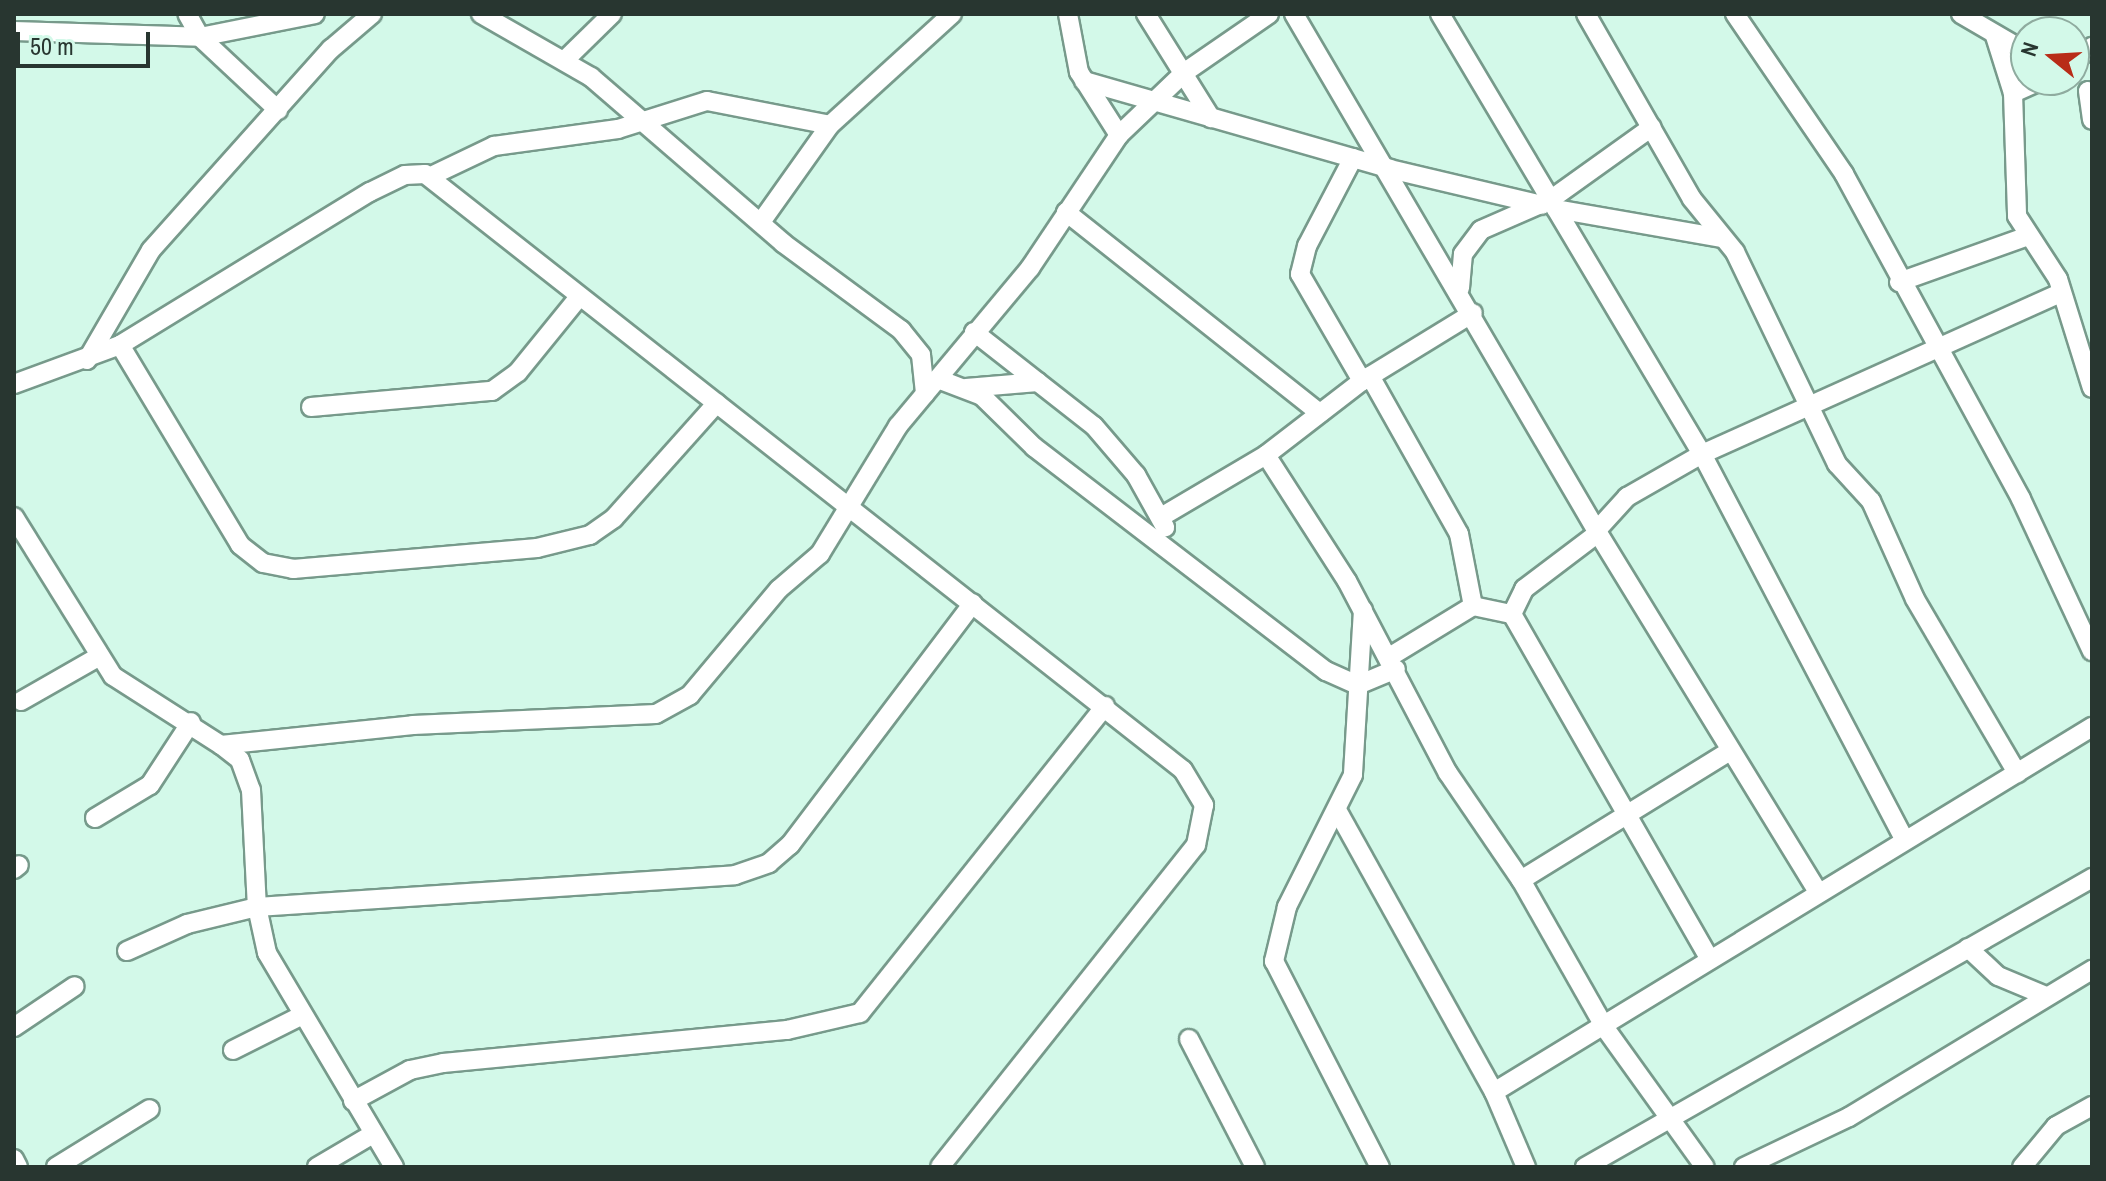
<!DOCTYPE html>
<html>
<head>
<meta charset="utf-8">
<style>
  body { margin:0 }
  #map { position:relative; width:2106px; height:1181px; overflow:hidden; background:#d3f9e9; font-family:"Archivo Narrow",sans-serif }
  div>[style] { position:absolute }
  .roads { filter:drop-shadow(2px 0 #779a8b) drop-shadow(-2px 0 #779a8b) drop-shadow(0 2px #779a8b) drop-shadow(0 -2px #779a8b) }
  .minor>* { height:18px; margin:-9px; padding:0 9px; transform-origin:9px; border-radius:9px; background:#fff }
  span { translate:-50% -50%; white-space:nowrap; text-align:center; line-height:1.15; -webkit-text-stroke:6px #d3f9e9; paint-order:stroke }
  .frame { position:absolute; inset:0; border:16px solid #283630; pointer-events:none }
  .north { position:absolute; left:2010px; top:16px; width:80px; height:80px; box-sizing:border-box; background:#d3f9e9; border:2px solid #8fab9f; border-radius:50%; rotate:288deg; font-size:22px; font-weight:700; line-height:32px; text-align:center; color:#283630 }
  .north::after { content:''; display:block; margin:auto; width:28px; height:36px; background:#b82c18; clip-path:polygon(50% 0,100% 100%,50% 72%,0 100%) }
  .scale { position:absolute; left:16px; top:32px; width:134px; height:36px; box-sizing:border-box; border:4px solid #283630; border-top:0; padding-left:10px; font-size:24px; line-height:28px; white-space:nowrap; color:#283630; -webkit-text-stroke:6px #d3f9e9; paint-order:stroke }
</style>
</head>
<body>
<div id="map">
  <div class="roads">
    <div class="minor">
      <i style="left:481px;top:14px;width:127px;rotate:29.8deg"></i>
      <i style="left:591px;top:77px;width:254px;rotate:40.8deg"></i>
      <i style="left:783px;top:243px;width:147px;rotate:36.4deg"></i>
      <i style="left:901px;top:330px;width:32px;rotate:51deg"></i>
      <i style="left:921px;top:355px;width:39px;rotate:84deg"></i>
      <i style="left:1068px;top:14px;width:59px;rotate:79.3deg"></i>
      <i style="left:1079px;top:72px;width:75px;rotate:57.6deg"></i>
      <i style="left:1146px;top:14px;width:123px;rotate:58deg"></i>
      <i style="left:1294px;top:14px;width:601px;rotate:59.64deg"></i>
      <i style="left:1598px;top:533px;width:422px;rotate:58.5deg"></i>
      <i style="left:1440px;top:14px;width:512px;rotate:59.23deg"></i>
      <i style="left:1702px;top:454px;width:436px;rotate:62.3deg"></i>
      <i style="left:1586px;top:14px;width:213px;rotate:60.2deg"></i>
      <i style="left:1692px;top:199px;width:68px;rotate:50.9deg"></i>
      <i style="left:1735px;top:252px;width:235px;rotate:64.3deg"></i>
      <i style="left:1837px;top:464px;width:50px;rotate:47.4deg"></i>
      <i style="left:1871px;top:501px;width:107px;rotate:65.8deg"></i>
      <i style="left:1915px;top:599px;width:202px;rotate:59.6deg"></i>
      <i style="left:1735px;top:14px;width:194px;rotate:55.7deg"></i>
      <i style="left:1844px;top:174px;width:370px;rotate:61.4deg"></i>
      <i style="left:2021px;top:499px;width:168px;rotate:65deg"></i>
      <i style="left:1961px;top:14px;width:75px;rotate:30.3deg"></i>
      <i style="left:14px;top:31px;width:186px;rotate:1.8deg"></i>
      <i style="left:200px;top:37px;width:26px;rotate:-119deg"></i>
      <i style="left:1995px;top:36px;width:60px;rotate:72.5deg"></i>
      <i style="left:2013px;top:93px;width:123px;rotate:88.1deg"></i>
      <i style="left:2017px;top:216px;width:75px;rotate:56.9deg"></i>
      <i style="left:2058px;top:279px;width:114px;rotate:72.7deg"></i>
      <i style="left:200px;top:37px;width:117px;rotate:-11.3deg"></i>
      <i style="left:200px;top:37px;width:107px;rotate:43.1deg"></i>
      <i style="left:567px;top:58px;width:63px;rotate:-44.4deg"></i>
      <i style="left:2074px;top:61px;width:23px;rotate:-38deg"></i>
      <i style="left:1084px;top:81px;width:318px;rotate:16deg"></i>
      <i style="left:1390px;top:169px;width:156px;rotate:13.3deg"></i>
      <i style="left:2088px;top:91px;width:29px;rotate:82deg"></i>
      <i style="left:2013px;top:93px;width:32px;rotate:-24deg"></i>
      <i style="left:1353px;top:158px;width:99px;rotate:117.6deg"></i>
      <i style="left:1307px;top:246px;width:29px;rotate:104deg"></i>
      <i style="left:1300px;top:274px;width:124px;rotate:59.9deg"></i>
      <i style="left:431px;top:176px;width:70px;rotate:-25.5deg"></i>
      <i style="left:494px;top:146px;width:125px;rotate:-7.8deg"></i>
      <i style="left:618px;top:129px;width:93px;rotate:-17.5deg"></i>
      <i style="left:707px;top:101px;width:125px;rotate:11deg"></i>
      <i style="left:1556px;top:209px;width:169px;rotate:9.9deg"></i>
      <i style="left:1066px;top:212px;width:324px;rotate:38.4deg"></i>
      <i style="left:761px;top:222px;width:119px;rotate:-54.6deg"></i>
      <i style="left:830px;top:125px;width:165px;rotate:-42.3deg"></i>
      <i style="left:1899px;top:282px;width:137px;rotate:-19.6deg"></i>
      <i style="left:1460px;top:288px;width:34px;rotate:-85deg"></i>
      <i style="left:1463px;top:254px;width:30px;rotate:-53deg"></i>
      <i style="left:1481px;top:230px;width:75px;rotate:-23.5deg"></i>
      <i style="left:1550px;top:200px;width:125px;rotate:-35.6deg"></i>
      <i style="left:974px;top:332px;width:152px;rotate:38.1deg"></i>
      <i style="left:1094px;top:426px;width:65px;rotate:49.4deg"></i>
      <i style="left:1136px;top:475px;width:60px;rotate:60.9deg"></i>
      <i style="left:120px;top:345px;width:233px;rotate:59deg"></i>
      <i style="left:240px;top:545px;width:29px;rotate:38deg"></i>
      <i style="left:263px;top:563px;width:31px;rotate:11deg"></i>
      <i style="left:293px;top:569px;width:245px;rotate:-4.9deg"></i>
      <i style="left:537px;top:548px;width:55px;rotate:-13.8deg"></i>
      <i style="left:590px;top:535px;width:29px;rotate:-35deg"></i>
      <i style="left:614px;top:518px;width:154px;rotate:-48.2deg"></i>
      <i style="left:87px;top:360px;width:127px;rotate:-59.8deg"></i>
      <i style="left:151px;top:250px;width:270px;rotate:-48.2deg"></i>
      <i style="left:331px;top:49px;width:54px;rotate:-40.5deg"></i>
      <i style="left:1370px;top:376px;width:181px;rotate:60.6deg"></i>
      <i style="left:1459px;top:534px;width:73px;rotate:79deg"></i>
      <i style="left:938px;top:379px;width:47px;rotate:21.1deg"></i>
      <i style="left:982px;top:396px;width:73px;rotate:44.4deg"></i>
      <i style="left:1034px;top:447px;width:368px;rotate:37.5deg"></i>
      <i style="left:1326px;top:671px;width:35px;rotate:24deg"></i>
      <i style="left:1358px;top:685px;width:41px;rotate:-22.8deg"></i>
      <i style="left:14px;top:384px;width:113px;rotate:-20.2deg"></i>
      <i style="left:120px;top:345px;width:293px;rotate:-31.5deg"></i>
      <i style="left:370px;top:192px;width:39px;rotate:-26deg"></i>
      <i style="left:405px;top:175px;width:20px;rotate:-3deg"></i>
      <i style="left:425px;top:174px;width:964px;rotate:38.18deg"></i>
      <i style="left:1183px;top:770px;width:41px;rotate:59deg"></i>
      <i style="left:1204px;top:805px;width:41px;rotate:101.3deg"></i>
      <i style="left:1196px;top:845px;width:411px;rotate:128.5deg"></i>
      <i style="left:966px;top:388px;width:72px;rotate:-4.8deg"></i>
      <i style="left:311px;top:407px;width:182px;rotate:-5.1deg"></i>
      <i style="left:492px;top:391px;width:32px;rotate:-36deg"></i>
      <i style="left:518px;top:372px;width:97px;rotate:-50.9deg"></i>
      <i style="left:1266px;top:455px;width:150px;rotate:57.3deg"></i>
      <i style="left:1347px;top:581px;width:217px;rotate:62.3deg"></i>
      <i style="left:1448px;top:773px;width:130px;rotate:55.7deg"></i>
      <i style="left:1521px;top:880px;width:170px;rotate:60.4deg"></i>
      <i style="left:1605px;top:1028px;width:171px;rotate:54.3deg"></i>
      <i style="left:14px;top:517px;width:187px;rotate:58.1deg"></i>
      <i style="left:113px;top:676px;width:128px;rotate:32.6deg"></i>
      <i style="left:221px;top:745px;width:193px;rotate:-5.9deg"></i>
      <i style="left:413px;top:725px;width:243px;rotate:-2.6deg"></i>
      <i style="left:656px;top:714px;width:39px;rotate:-29deg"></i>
      <i style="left:690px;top:695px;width:138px;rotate:-50deg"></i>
      <i style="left:779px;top:589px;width:54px;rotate:-40.5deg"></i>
      <i style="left:820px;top:554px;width:150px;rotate:-58.6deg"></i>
      <i style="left:898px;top:426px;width:206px;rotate:-50.1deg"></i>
      <i style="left:1030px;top:268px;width:160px;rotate:-56.2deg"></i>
      <i style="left:1119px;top:135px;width:91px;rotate:-43.7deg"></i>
      <i style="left:1185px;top:72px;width:102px;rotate:-34.6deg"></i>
      <i style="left:1161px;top:517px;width:122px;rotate:-30.6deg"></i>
      <i style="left:1266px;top:455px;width:121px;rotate:-37.6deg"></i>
      <i style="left:1362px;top:381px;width:130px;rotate:-31.5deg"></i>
      <i style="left:1597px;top:530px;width:45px;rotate:-47.7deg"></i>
      <i style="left:1627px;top:497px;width:86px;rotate:-29.8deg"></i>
      <i style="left:1702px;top:454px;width:393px;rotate:-24.2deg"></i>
      <i style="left:1363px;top:610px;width:165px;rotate:93.5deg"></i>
      <i style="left:1353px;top:775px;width:148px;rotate:116.6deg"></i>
      <i style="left:1287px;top:907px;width:56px;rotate:103.5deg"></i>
      <i style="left:1274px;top:961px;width:232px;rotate:62.8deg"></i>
      <i style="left:1512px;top:614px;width:28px;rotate:-64deg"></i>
      <i style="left:1524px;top:589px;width:93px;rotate:-37.1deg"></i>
      <i style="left:1391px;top:656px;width:96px;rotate:-31.4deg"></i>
      <i style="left:1473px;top:606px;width:40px;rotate:12deg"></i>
      <i style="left:1512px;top:614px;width:394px;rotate:60.2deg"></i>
      <i style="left:21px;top:701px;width:91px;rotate:-29.7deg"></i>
      <i style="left:221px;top:745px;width:24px;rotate:38deg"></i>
      <i style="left:240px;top:760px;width:32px;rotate:70deg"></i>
      <i style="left:251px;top:790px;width:117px;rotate:87.1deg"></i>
      <i style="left:257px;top:907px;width:47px;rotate:77.7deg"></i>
      <i style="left:267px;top:953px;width:249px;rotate:59.3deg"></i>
      <i style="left:1337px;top:810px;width:323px;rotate:60.9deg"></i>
      <i style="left:1494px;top:1092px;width:82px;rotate:66.9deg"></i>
      <i style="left:95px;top:818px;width:64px;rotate:-31deg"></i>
      <i style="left:150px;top:785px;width:75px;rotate:-56.9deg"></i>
      <i style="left:14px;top:869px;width:6px;rotate:-39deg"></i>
      <i style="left:1521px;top:880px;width:246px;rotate:-31.7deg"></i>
      <i style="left:1968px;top:948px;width:41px;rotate:43deg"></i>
      <i style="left:1998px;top:976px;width:52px;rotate:22.6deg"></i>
      <i style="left:127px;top:951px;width:66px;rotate:-24.2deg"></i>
      <i style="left:187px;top:924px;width:72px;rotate:-13.7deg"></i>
      <i style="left:257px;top:907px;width:479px;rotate:-3.8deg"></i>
      <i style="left:735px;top:875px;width:36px;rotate:-19deg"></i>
      <i style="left:769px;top:863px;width:28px;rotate:-41deg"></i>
      <i style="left:790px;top:845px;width:303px;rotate:-52.9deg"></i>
      <i style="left:14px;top:1027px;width:73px;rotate:-33.9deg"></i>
      <i style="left:1189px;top:1039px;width:144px;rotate:62.7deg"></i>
      <i style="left:233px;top:1050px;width:78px;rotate:-26.6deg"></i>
      <i style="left:1494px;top:1092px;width:701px;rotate:-31.4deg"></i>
      <i style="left:353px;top:1101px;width:65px;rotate:-28.5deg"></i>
      <i style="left:410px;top:1070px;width:34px;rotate:-12deg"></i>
      <i style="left:443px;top:1063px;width:346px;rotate:-5.5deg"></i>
      <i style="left:787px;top:1030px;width:75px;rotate:-13.1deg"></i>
      <i style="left:860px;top:1013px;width:393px;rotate:-51.4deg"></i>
      <i style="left:14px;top:1159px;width:9px;rotate:63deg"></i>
      <i style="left:56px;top:1167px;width:110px;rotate:-31.7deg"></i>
      <i style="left:317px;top:1167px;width:65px;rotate:-30.5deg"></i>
      <i style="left:1585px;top:1167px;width:584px;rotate:-29.68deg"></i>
      <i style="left:1744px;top:1167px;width:116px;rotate:-25.5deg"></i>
      <i style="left:1849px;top:1117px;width:284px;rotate:-31.2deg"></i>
      <i style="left:2022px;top:1167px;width:53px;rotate:-50.3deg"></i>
      <i style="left:2056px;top:1126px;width:41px;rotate:-29.1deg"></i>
    </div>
  </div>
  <div class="frame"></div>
  <div class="north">N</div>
  <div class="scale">50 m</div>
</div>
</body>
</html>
